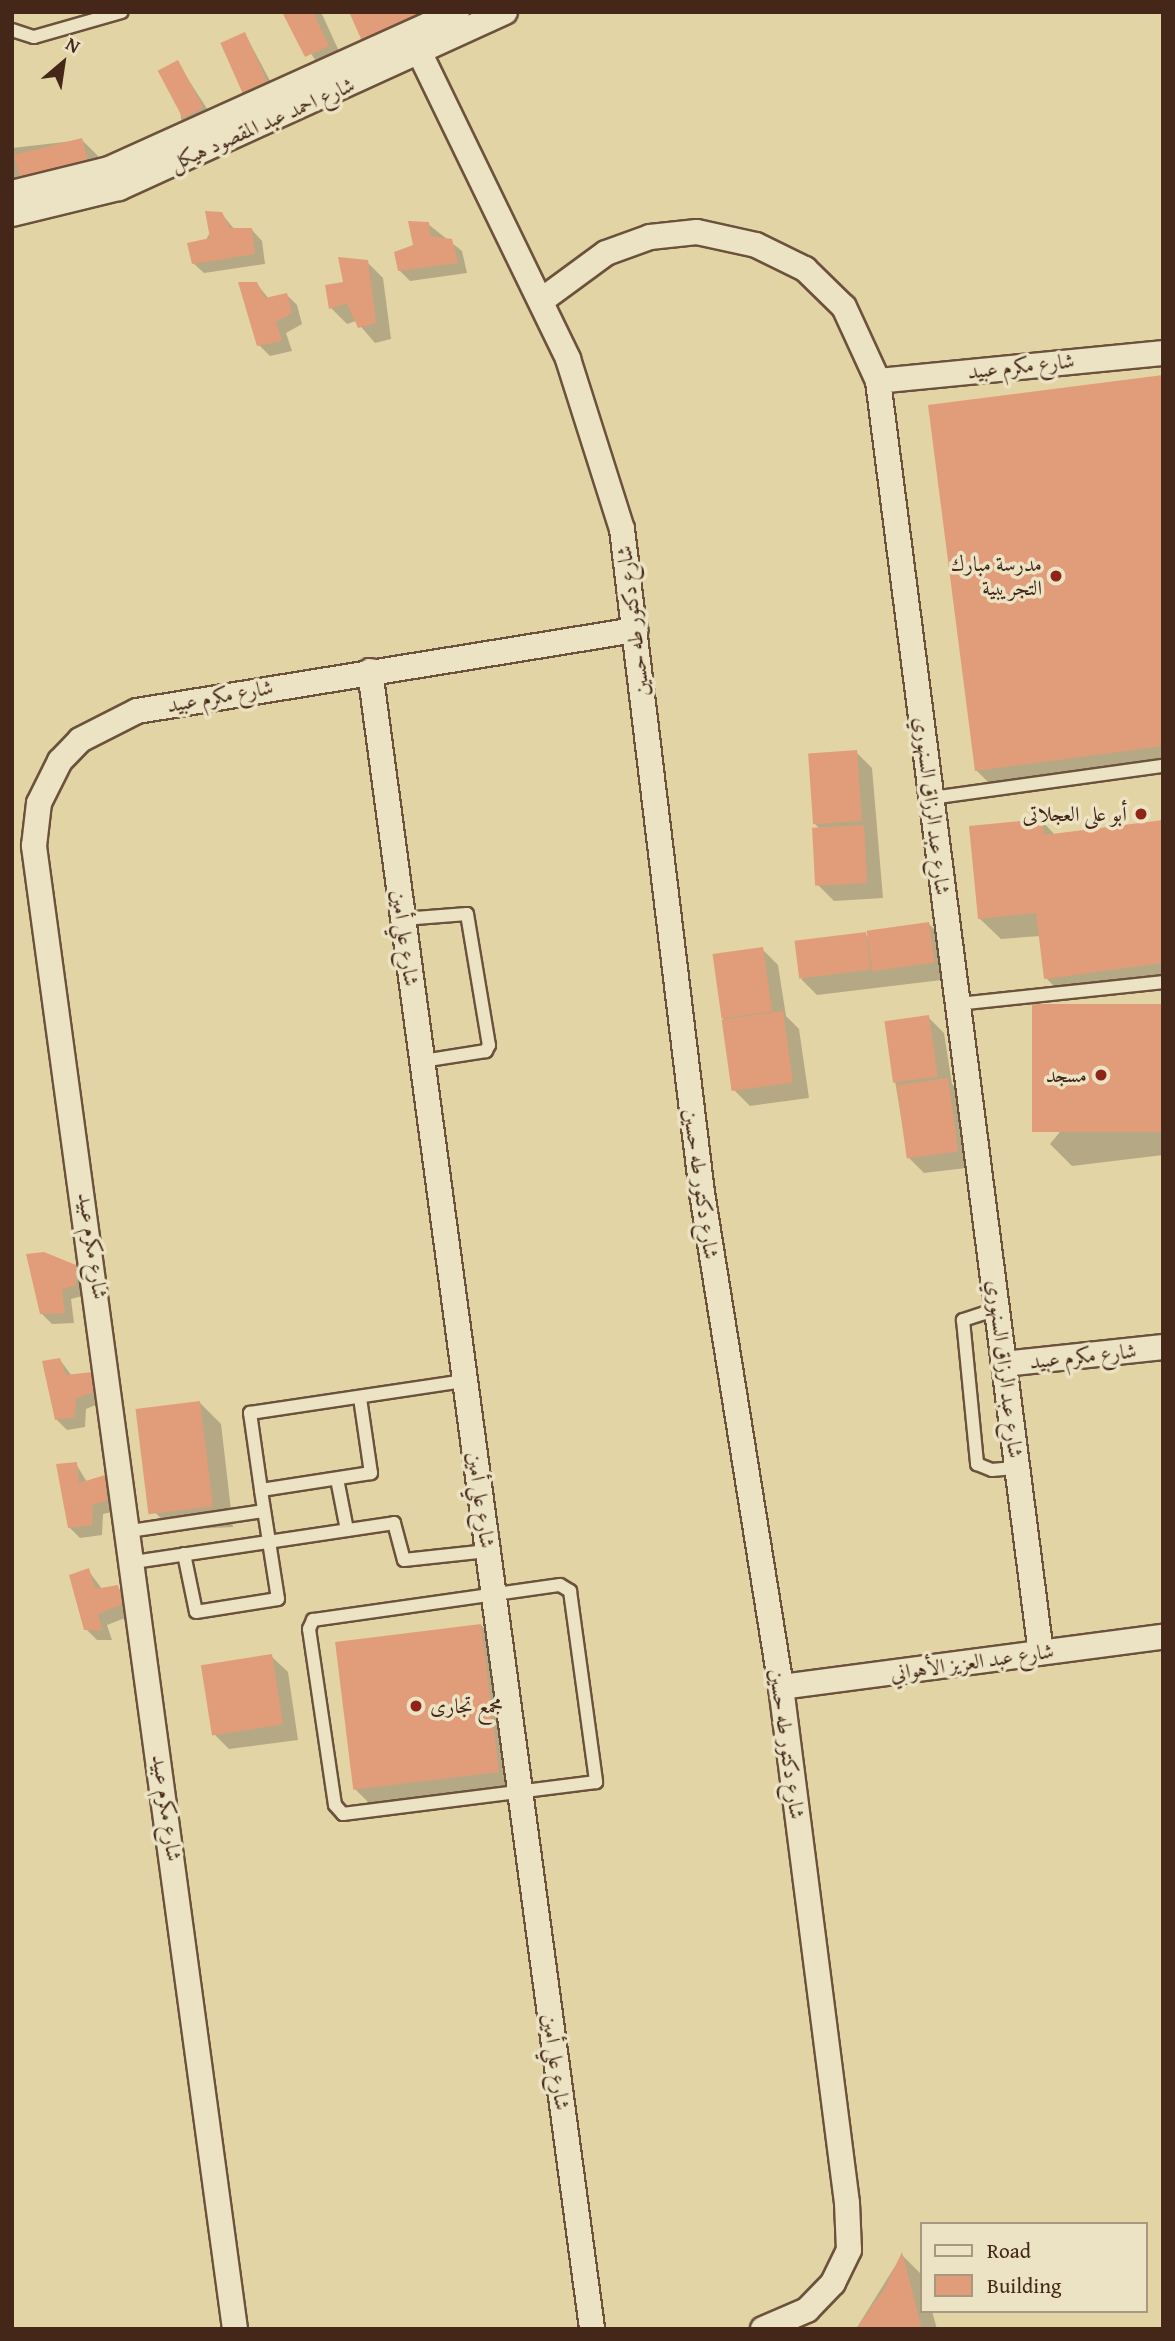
<!DOCTYPE html>
<html>
<head>
<meta charset="utf-8">
<style>
  body { margin:0 }
  #map { position:relative; width:1175px; height:2341px; overflow:hidden; background:#e2d4a5; font-family:"Gentium Book Plus",Amiri,serif }
  div>[style] { position:absolute }
  .shadow>* { inset:0; background:#0003 }
  .building>* { inset:0; background:#e19d7a; transform-origin:0 0 }
  .roads { filter:drop-shadow(2px 0 #6c523c) drop-shadow(-2px 0 #6c523c) drop-shadow(0 2px #6c523c) drop-shadow(0 -2px #6c523c) }
  .lane>* { height:12px; margin:-6px; padding:0 6px; transform-origin:6px; border-radius:6px; background:#ece3c4 }
  .street>* { height:24px; margin:-12px; padding:0 12px; transform-origin:12px; border-radius:12px; background:#ece3c4 }
  .dots>* { width:19px; height:19px; translate:-50% -50%; box-sizing:border-box; border:4px solid #ece3c4; border-radius:50% }
  span { translate:-50% -50%; white-space:nowrap; text-align:center; line-height:1.15; -webkit-text-stroke:7px #ece3c4; paint-order:stroke }
  .street-label { font-size:21px; color:#442719 }
  .poi-label { font-size:21px; color:#442719 }
  .right { translate:-100% -50%; text-align:right }
  .left { translate:0 -50%; text-align:left }
  .frame { position:absolute; inset:0; border:14px solid #442719; pointer-events:none }
  .legend { position:absolute; left:920px; top:2222px; width:228px; height:91px; box-sizing:border-box; background:#ece3c4; border:2px solid #a99880; margin:0; padding:9px 12px; list-style:none; font-size:21px; color:#442719 }
  .legend li { display:flex; align-items:center; gap:14px; height:35px }
  .legend b { width:35px; border:2px solid #a99880 }
  .north { position:absolute; left:28px; top:28px; width:70px; height:70px; -webkit-text-stroke:5px #ece3c4; paint-order:stroke; rotate:29deg; font-size:19px; font-weight:700; line-height:28px; text-align:center; color:#442719 }
  .north::after { content:''; display:block; margin:auto; width:24px; height:32px; background:#442719; clip-path:polygon(50% 0,100% 100%,50% 72%,0 100%) }
</style>
</head>
<body>
<div id="map">
  <div class="shadow">
    <i style="clip-path:polygon(284px 12px,321px 12px,344px 62px,323px 72px)"></i>
    <i style="clip-path:polygon(351px 12px,471px 12px,379px 56px)"></i>
    <i style="clip-path:polygon(245px 34px,276px 92px,255px 103px,244px 93px)"></i>
    <i style="clip-path:polygon(177px 62px,213px 118px,192px 129px,181px 119px)"></i>
    <i style="clip-path:polygon(82px 140px,98px 156px,105px 185px,12px 197px,12px 148px)"></i>
    <i style="clip-path:polygon(221px 213px,235px 230px,252px 230px,262px 241px,265px 264px,204px 273px,193px 263px)"></i>
    <i style="clip-path:polygon(428px 224px,462px 251px,467px 273px,410px 281px,399px 270px)"></i>
    <i style="clip-path:polygon(367px 262px,383px 278px,391px 339px,375px 343px,356px 321px,347px 324px,331px 308px)"></i>
    <i style="clip-path:polygon(256px 283px,269px 299px,287px 295px,297px 305px,302px 324px,286px 333px,292px 351px,270px 356px,259px 345px)"></i>
    <i style="clip-path:polygon(1163px 377px,1163px 770px,998px 792px,976px 770px)"></i>
    <i style="clip-path:polygon(856px 752px,872px 768px,883px 898px,834px 901px,818px 885px,820px 829px,815px 824px)"></i>
    <i style="clip-path:polygon(1042px 821px,1056px 836px,1163px 822px,1163px 987px,1067px 999px,1046px 978px,1040px 936px,1001px 939px,979px 918px)"></i>
    <i style="clip-path:polygon(929px 924px,945px 940px,950px 979px,817px 995px,801px 979px,865px 934px,870px 939px)"></i>
    <i style="clip-path:polygon(762px 949px,778px 965px,786px 1016px,799px 1029px,809px 1098px,750px 1106px,734px 1090px,723px 1017px)"></i>
    <i style="clip-path:polygon(1163px 1006px,1163px 1155px,1072px 1166px,1050px 1144px)"></i>
    <i style="clip-path:polygon(928px 1017px,944px 1033px,952px 1084px,964px 1096px,974px 1167px,924px 1173px,908px 1157px,895px 1081px)"></i>
    <i style="clip-path:polygon(75px 1267px,86px 1278px,86px 1295px,71px 1299px,74px 1323px,52px 1324px,41px 1313px)"></i>
    <i style="clip-path:polygon(60px 1360px,72px 1376px,91px 1374px,102px 1384px,103px 1402px,86px 1409px,85px 1427px,67px 1430px,56px 1419px)"></i>
    <i style="clip-path:polygon(200px 1403px,221px 1424px,233px 1527px,172px 1530px,151px 1508px)"></i>
    <i style="clip-path:polygon(76px 1464px,87px 1482px,104px 1477px,114px 1487px,117px 1511px,103px 1514px,102px 1535px,80px 1538px,70px 1528px)"></i>
    <i style="clip-path:polygon(88px 1570px,102px 1589px,117px 1587px,128px 1598px,133px 1615px,107px 1625px,112px 1640px,97px 1640px,86px 1629px)"></i>
    <i style="clip-path:polygon(481px 1625px,502px 1647px,518px 1793px,374px 1808px,353px 1787px)"></i>
    <i style="clip-path:polygon(271px 1656px,288px 1672px,298px 1740px,229px 1749px,213px 1733px)"></i>
    <i style="clip-path:polygon(902px 2255px,921px 2274px,921px 2311px,932px 2311px,937px 2329px,856px 2329px)"></i>
  </div>
  <div class="building">
    <i style="clip-path:polygon(282px 12px,313px 12px,329px 46px,305px 57px)"></i>
    <i style="clip-path:polygon(349px 12px,422px 12px,362px 41px)"></i>
    <i style="left:245px;top:32px;width:55px;height:27px;rotate:66deg"></i>
    <i style="left:178px;top:60px;width:54px;height:23px;rotate:62deg"></i>
    <i style="left:82px;top:138px;width:33px;height:70px;rotate:76deg"></i>
    <i style="clip-path:polygon(205px 211px,222px 212px,230px 228px,252px 228px,255px 254px,192px 264px,187px 243px,210px 238px)"></i>
    <i style="clip-path:polygon(408px 221px,429px 222px,430px 236px,452px 239px,458px 263px,398px 271px,394px 252px,413px 245px)"></i>
    <i style="clip-path:polygon(338px 257px,368px 260px,376px 323px,358px 328px,347px 303px,329px 309px,325px 285px,343px 282px)"></i>
    <i style="clip-path:polygon(238px 282px,257px 282px,265px 298px,287px 293px,292px 313px,276px 322px,282px 341px,257px 346px)"></i>
    <i style="clip-path:polygon(1163px 375px,1163px 746px,975px 771px,928px 405px)"></i>
    <i style="left:857px;top:750px;width:71px;height:49px;rotate:86deg"></i>
    <i style="clip-path:polygon(1042px 819px,1044px 835px,1163px 820px,1163px 963px,1044px 979px,1036px 913px,978px 919px,969px 826px)"></i>
    <i style="left:864px;top:825px;width:58px;height:52px;rotate:87deg"></i>
    <i style="left:929px;top:922px;width:41px;height:63px;rotate:82deg"></i>
    <i style="left:866px;top:932px;width:38px;height:72px;rotate:83deg"></i>
    <i style="left:763px;top:947px;width:65px;height:51px;rotate:82deg"></i>
    <i style="left:1163px;top:1004px;width:128px;height:131px;rotate:90deg"></i>
    <i style="left:783px;top:1011px;width:72px;height:62px;rotate:82deg"></i>
    <i style="left:929px;top:1015px;width:62px;height:45px;rotate:82deg"></i>
    <i style="left:948px;top:1078px;width:74px;height:52px;rotate:82deg"></i>
    <i style="clip-path:polygon(44px 1252px,76px 1265px,76px 1285px,62px 1289px,65px 1313px,40px 1314px,26px 1254px)"></i>
    <i style="clip-path:polygon(60px 1358px,66px 1375px,92px 1372px,94px 1392px,76px 1398px,75px 1417px,55px 1420px,42px 1361px)"></i>
    <i style="left:200px;top:1401px;width:106px;height:65px;rotate:83deg"></i>
    <i style="clip-path:polygon(77px 1462px,79px 1483px,105px 1475px,107px 1501px,93px 1504px,92px 1525px,68px 1528px,56px 1464px)"></i>
    <i style="clip-path:polygon(89px 1568px,95px 1589px,118px 1585px,123px 1604px,98px 1614px,102px 1630px,84px 1630px,69px 1575px)"></i>
    <i style="left:481px;top:1624px;width:149px;height:147px;rotate:83deg"></i>
    <i style="left:272px;top:1654px;width:71px;height:72px;rotate:81deg"></i>
    <i style="clip-path:polygon(902px 2252px,922px 2329px,856px 2329px,885px 2288px)"></i>
  </div>
  <div class="roads">
    <div class="lane">
      <i style="left:12px;top:30px;width:23px;rotate:18deg"></i>
      <i style="left:34px;top:37px;width:91px;rotate:-15.9deg"></i>
      <i style="left:931px;top:798px;width:234px;rotate:-7.9deg"></i>
      <i style="left:403px;top:919px;width:64px;rotate:-4.5deg"></i>
      <i style="left:467px;top:914px;width:133px;rotate:80.5deg"></i>
      <i style="left:489px;top:1045px;width:7px;rotate:117deg"></i>
      <i style="left:486px;top:1051px;width:65px;rotate:171.1deg"></i>
      <i style="left:958px;top:1004px;width:206px;rotate:-6.1deg"></i>
      <i style="left:997px;top:1309px;width:36px;rotate:162deg"></i>
      <i style="left:963px;top:1320px;width:145px;rotate:84.4deg"></i>
      <i style="left:977px;top:1464px;width:16px;rotate:22deg"></i>
      <i style="left:992px;top:1470px;width:25px;rotate:-5deg"></i>
      <i style="left:360px;top:1398px;width:76px;rotate:81.7deg"></i>
      <i style="left:371px;top:1473px;width:111px;rotate:171.2deg"></i>
      <i style="left:261px;top:1490px;width:78px;rotate:-98.1deg"></i>
      <i style="left:250px;top:1413px;width:217px;rotate:-8.5deg"></i>
      <i style="left:337px;top:1479px;width:52px;rotate:78.9deg"></i>
      <i style="left:130px;top:1531px;width:135px;rotate:-8.5deg"></i>
      <i style="left:184px;top:1554px;width:59px;rotate:78.3deg"></i>
      <i style="left:196px;top:1612px;width:83px;rotate:-9deg"></i>
      <i style="left:278px;top:1599px;width:110px;rotate:-98.9deg"></i>
      <i style="left:134px;top:1562px;width:263px;rotate:-8.5deg"></i>
      <i style="left:394px;top:1523px;width:38px;rotate:75deg"></i>
      <i style="left:404px;top:1560px;width:84px;rotate:-6.1deg"></i>
      <i style="left:560px;top:1585px;width:12px;rotate:31deg"></i>
      <i style="left:570px;top:1591px;width:193px;rotate:82.2deg"></i>
      <i style="left:596px;top:1782px;width:255px;rotate:172.8deg"></i>
      <i style="left:343px;top:1814px;width:12px;rotate:-132deg"></i>
      <i style="left:335px;top:1805px;width:178px;rotate:-98.4deg"></i>
      <i style="left:309px;top:1629px;width:10px;rotate:-66deg"></i>
      <i style="left:313px;top:1620px;width:249px;rotate:-8.1deg"></i>
    </div>
    <div class="street">
      <i style="left:411px;top:35px;width:360px;rotate:64.1deg"></i>
      <i style="left:568px;top:359px;width:178px;rotate:72.4deg"></i>
      <i style="left:622px;top:529px;width:669px;rotate:83.13deg"></i>
      <i style="left:702px;top:1193px;width:500px;rotate:80.91deg"></i>
      <i style="left:781px;top:1687px;width:520px;rotate:82.71deg"></i>
      <i style="left:847px;top:2203px;width:47px;rotate:87.6deg"></i>
      <i style="left:849px;top:2250px;width:37px;rotate:116deg"></i>
      <i style="left:833px;top:2283px;width:37px;rotate:134deg"></i>
      <i style="left:807px;top:2310px;width:48px;rotate:156.6deg"></i>
      <i style="left:12px;top:193px;width:100px;rotate:-13.9deg"></i>
      <i style="left:109px;top:169px;width:382px;rotate:-24.3deg"></i>
      <i style="left:12px;top:214px;width:110px;rotate:-13.7deg"></i>
      <i style="left:119px;top:188px;width:424px;rotate:-24.5deg"></i>
      <i style="left:542px;top:300px;width:79px;rotate:-36.3deg"></i>
      <i style="left:606px;top:253px;width:47px;rotate:-20deg"></i>
      <i style="left:650px;top:237px;width:47px;rotate:-6.1deg"></i>
      <i style="left:697px;top:232px;width:60px;rotate:12.4deg"></i>
      <i style="left:756px;top:245px;width:55px;rotate:26.1deg"></i>
      <i style="left:805px;top:269px;width:54px;rotate:44.3deg"></i>
      <i style="left:844px;top:307px;width:81px;rotate:65.3deg"></i>
      <i style="left:878px;top:381px;width:1282px;rotate:82.7deg"></i>
      <i style="left:878px;top:381px;width:286px;rotate:-5.6deg"></i>
      <i style="left:370px;top:671px;width:1673px;rotate:82.37deg"></i>
      <i style="left:1004px;top:1364px;width:160px;rotate:-6.1deg"></i>
      <i style="left:781px;top:1687px;width:385px;rotate:-7.5deg"></i>
      <i style="left:235px;top:2329px;width:1497px;rotate:-97.72deg"></i>
      <i style="left:34px;top:846px;width:43px;rotate:-83.4deg"></i>
      <i style="left:39px;top:803px;width:47px;rotate:-63.4deg"></i>
      <i style="left:60px;top:761px;width:29px;rotate:-46deg"></i>
      <i style="left:80px;top:740px;width:64px;rotate:-27deg"></i>
      <i style="left:137px;top:711px;width:505px;rotate:-9.24deg"></i>
    </div>
  </div>
  <div class="dots">
    <i style="left:1056px;top:576px;background:#8f2418"></i>
    <i style="left:1141px;top:814px;background:#8f2418"></i>
    <i style="left:1101px;top:1075px;background:#8f2418"></i>
    <i style="left:416px;top:1706px;background:#8f2418"></i>
  </div>
  <div class="street-label">
    <span style="left:262px;top:124px;rotate:-24deg">شارع احمد عبد المقصود هيكل</span>
    <span style="left:1021px;top:366px;rotate:-6deg">شارع مكرم عبيد</span>
    <span style="left:633px;top:621px;rotate:-97deg">شارع دكتور طه حسين</span>
    <span style="left:220px;top:696px;rotate:-10deg">شارع مكرم عبيد</span>
    <span style="left:932px;top:806px;rotate:83deg">شارع عبد الرزاق السنهوري</span>
    <span style="left:405px;top:938px;rotate:82deg">شارع علي أمين</span>
    <span style="left:701px;top:1184px;rotate:82deg">شارع دكتور طه حسين</span>
    <span style="left:93px;top:1246px;rotate:82deg">شارع مكرم عبيد</span>
    <span style="left:1083px;top:1356px;rotate:-6deg">شارع مكرم عبيد</span>
    <span style="left:1005px;top:1369px;rotate:83deg">شارع عبد الرزاق السنهوري</span>
    <span style="left:481px;top:1500px;rotate:82deg">شارع علي أمين</span>
    <span style="left:972px;top:1662px;rotate:-8deg">شارع عبد العزيز الأهواني</span>
    <span style="left:787px;top:1744px;rotate:82deg">شارع دكتور طه حسين</span>
    <span style="left:167px;top:1808px;rotate:82deg">شارع مكرم عبيد</span>
    <span style="left:556px;top:2062px;rotate:82deg">شارع علي أمين</span>
  </div>
  <div class="poi-label">
    <span class="right" style="left:1042px;top:576px">مدرسة مبارك<br>التجريبية</span>
    <span class="right" style="left:1127px;top:814px">أبو على العجلاتى</span>
    <span class="right" style="left:1087px;top:1075px">مسجد</span>
    <span class="left" style="left:430px;top:1706px">مجمع تجارى</span>
  </div>
  <div class="frame"></div>
  <ul class="legend">
  <li><b style="height:9px;background:#ece3c4"></b>Road</li>
  <li><b style="height:19px;background:#e19d7a"></b>Building</li>
  </ul>
  <div class="north">N</div>
</div>
</body>
</html>
